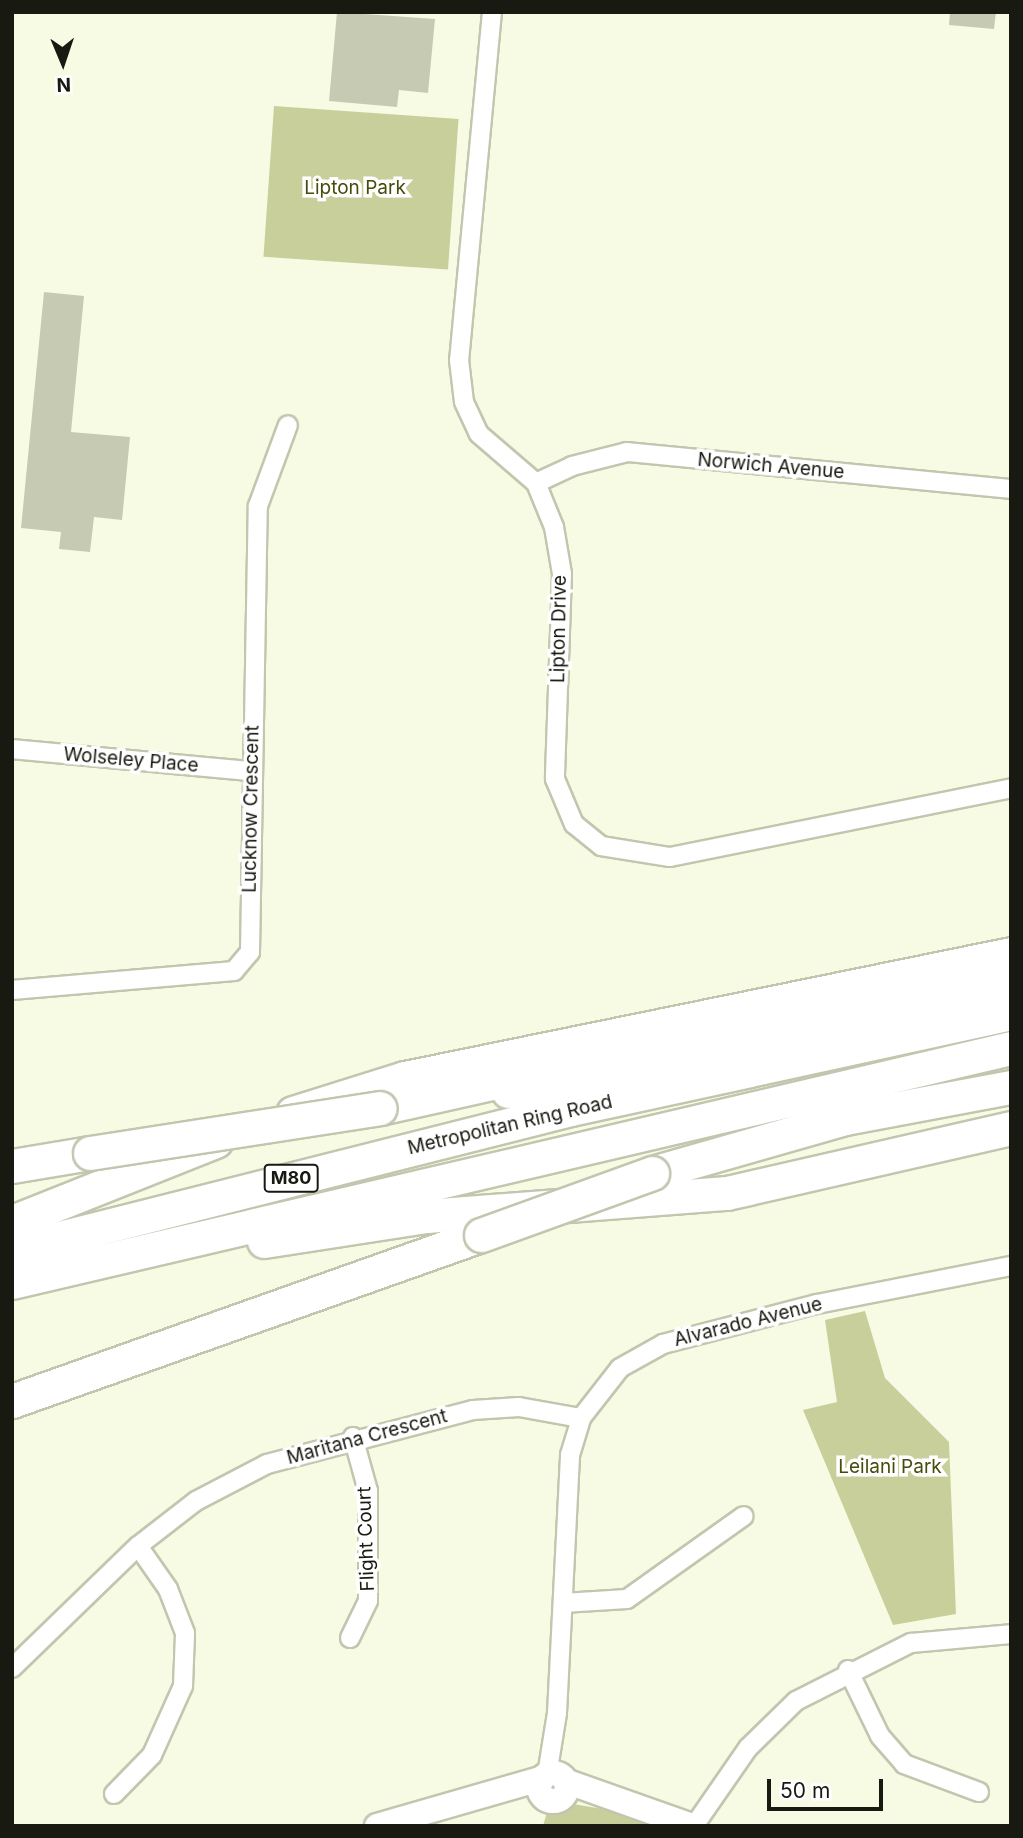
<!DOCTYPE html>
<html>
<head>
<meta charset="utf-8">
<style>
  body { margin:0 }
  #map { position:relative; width:1023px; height:1838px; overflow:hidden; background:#f8fbe4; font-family:Inter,sans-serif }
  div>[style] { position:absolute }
  .green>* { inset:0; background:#c9cf9b; transform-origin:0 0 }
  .building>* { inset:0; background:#c7cab3 }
  .roads { filter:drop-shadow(2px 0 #c3c6af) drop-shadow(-2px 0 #c3c6af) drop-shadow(0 2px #c3c6af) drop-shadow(0 -2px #c3c6af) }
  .street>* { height:18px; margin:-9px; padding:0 9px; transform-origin:9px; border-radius:9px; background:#fff }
  .secondary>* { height:24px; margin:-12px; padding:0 12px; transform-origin:12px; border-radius:12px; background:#fff }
  .secondary>.ring { margin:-12px; padding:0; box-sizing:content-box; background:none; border:24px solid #fff; border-radius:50% }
  .highway>* { height:33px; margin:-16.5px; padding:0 16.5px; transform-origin:16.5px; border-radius:16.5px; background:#fff }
  .bridges { filter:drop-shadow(2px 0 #c3c6af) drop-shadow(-2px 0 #c3c6af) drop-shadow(0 2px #c3c6af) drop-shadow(0 -2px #c3c6af) }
  .highway-bridge>* { height:33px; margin:-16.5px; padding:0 16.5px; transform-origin:16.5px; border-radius:16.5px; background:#fff }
  span { translate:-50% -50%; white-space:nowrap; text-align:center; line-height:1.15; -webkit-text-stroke:7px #fff; paint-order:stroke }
  .shield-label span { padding:2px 5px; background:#fff; border:2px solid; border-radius:5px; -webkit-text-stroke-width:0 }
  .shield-label { font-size:18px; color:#181911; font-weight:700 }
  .park-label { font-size:19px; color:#484b0b }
  .street-label { font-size:19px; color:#181911 }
  .frame { position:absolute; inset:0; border:14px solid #181911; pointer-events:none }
  .north { position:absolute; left:28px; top:28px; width:70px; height:70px; -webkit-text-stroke:5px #fff; paint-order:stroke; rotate:178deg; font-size:19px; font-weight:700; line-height:28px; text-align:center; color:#181911 }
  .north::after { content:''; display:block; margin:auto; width:24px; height:32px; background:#181911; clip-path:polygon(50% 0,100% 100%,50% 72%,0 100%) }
  .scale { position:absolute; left:767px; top:1779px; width:116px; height:32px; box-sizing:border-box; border:4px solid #181911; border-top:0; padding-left:9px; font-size:21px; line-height:24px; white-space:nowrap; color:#181911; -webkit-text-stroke:5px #fff; paint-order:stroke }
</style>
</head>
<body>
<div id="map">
  <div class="green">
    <i style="left:274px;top:106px;width:185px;height:151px;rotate:4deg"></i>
    <i style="clip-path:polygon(865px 1311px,885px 1378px,949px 1442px,956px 1614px,893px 1625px,803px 1410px,837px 1402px,825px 1320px)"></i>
    <i style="clip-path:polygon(573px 1804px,609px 1810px,652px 1826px,543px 1826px,549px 1805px)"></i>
  </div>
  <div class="building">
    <i style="clip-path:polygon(337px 12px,435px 19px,428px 93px,399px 90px,397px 107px,329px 101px)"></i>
    <i style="clip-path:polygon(950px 12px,996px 12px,994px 29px,949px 25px)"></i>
    <i style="clip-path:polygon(44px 292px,84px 296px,71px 432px,130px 437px,122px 520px,94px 517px,90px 552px,59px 549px,61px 532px,21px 528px)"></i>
  </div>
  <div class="roads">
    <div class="street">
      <i style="left:492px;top:12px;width:350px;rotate:95.4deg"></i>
      <i style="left:459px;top:360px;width:42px;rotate:83.2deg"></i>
      <i style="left:464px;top:402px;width:35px;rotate:65deg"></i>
      <i style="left:479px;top:434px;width:75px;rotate:40.7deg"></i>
      <i style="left:536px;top:483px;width:48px;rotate:67.8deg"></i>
      <i style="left:554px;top:527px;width:48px;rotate:80.3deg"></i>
      <i style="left:562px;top:574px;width:205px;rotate:92deg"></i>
      <i style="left:555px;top:779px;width:49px;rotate:67.1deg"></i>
      <i style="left:574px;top:824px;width:35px;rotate:39deg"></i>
      <i style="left:601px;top:846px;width:70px;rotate:9.1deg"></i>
      <i style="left:670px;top:857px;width:348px;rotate:-11.4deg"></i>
      <i style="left:536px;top:483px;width:40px;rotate:-25deg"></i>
      <i style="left:572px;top:466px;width:57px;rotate:-14.3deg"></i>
      <i style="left:627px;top:452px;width:386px;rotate:5.5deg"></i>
      <i style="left:12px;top:749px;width:240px;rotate:5.3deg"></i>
      <i style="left:12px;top:990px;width:223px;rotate:-4.9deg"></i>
      <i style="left:234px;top:971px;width:25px;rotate:-50deg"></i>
      <i style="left:250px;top:952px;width:446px;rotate:-89deg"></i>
      <i style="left:258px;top:506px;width:86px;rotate:-69.7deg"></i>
      <i style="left:563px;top:1603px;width:64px;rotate:-3.6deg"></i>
      <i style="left:627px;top:1599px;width:143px;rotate:-35.4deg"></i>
      <i style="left:350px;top:1638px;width:41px;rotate:-64.1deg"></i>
      <i style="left:368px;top:1601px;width:110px;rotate:-90deg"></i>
      <i style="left:368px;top:1491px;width:56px;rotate:-105.5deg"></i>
      <i style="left:12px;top:1668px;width:175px;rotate:-44.1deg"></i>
      <i style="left:138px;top:1546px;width:73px;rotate:-37.8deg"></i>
      <i style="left:196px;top:1501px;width:80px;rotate:-27.5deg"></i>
      <i style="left:267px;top:1464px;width:213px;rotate:-14.7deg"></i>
      <i style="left:473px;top:1410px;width:46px;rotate:-3.7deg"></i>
      <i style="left:519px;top:1407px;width:63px;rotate:10.1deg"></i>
      <i style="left:848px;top:1670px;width:73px;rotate:64.1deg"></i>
      <i style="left:880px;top:1736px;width:37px;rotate:49deg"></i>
      <i style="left:904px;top:1764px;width:80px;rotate:20.5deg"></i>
      <i style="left:547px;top:1775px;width:63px;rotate:-80.8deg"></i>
      <i style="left:557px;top:1713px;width:258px;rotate:-87.1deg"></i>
      <i style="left:570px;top:1455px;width:39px;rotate:-73deg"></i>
      <i style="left:581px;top:1418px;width:63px;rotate:-52deg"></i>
      <i style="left:620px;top:1368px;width:49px;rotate:-29.2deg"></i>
      <i style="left:663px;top:1344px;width:159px;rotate:-14.6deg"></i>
      <i style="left:817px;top:1304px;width:198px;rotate:-11.1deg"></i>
      <i style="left:114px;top:1794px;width:54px;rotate:-45.7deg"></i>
      <i style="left:152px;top:1755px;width:76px;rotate:-65.8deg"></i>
      <i style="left:183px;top:1686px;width:53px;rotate:-87.8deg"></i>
      <i style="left:185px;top:1633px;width:47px;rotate:-111.1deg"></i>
      <i style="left:168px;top:1589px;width:52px;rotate:-124.9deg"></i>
      <i style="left:694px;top:1826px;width:95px;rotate:-55.3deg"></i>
      <i style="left:748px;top:1748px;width:67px;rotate:-44.4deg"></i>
      <i style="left:796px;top:1701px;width:129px;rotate:-26.8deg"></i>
      <i style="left:911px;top:1643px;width:100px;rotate:-5.1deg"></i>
    </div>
    <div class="secondary">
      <i class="ring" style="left:539px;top:1773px;width:4px;height:4px"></i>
      <i style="left:565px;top:1781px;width:135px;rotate:19.5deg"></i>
      <i style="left:377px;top:1826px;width:173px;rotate:-16.1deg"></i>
    </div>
    <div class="highway">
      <i style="left:508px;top:1091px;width:514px;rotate:-12.01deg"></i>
      <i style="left:380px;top:1108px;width:156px;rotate:-12.6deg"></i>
      <i style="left:293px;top:1113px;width:117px;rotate:-17.4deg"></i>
      <i style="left:405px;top:1078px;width:619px;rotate:-11.56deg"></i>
      <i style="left:12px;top:1166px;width:79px;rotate:-9.5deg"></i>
      <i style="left:652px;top:1173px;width:201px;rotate:-15.9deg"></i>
      <i style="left:845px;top:1118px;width:169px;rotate:-10.6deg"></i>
      <i style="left:12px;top:1222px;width:219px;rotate:-21.7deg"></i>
      <i style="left:264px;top:1241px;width:164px;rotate:-8.8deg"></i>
      <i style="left:426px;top:1216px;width:302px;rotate:-4.4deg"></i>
      <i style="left:727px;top:1193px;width:291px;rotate:-12.9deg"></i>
      <i style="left:12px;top:1250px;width:577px;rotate:-14.16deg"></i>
      <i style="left:571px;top:1109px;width:450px;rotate:-12.3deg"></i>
      <i style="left:12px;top:1282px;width:1026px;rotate:-13.18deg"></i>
      <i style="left:12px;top:1401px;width:498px;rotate:-19.5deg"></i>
    </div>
  </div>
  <div class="bridges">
    <div class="highway-bridge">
      <i style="left:90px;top:1153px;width:293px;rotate:-8.8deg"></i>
      <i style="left:481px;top:1235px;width:182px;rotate:-19.9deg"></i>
    </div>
  </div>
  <div class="shield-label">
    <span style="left:291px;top:1178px">M80</span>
  </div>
  <div class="park-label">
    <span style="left:355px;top:188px">Lipton Park</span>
    <span style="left:890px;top:1467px">Leilani Park</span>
  </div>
  <div class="street-label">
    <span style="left:771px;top:466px;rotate:5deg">Norwich Avenue</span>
    <span style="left:559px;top:629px;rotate:-89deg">Lipton Drive</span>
    <span style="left:131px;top:760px;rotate:5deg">Wolseley Place</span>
    <span style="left:251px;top:809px;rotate:-89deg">Lucknow Crescent</span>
    <span style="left:510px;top:1125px;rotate:-13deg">Metropolitan Ring Road</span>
    <span style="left:748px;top:1322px;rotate:-14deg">Alvarado Avenue</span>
    <span style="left:367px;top:1437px;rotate:-15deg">Maritana Crescent</span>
    <span style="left:366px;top:1539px;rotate:-92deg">Flight Court</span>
  </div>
  <div class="frame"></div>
  <div class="north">N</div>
  <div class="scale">50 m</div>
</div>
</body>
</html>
